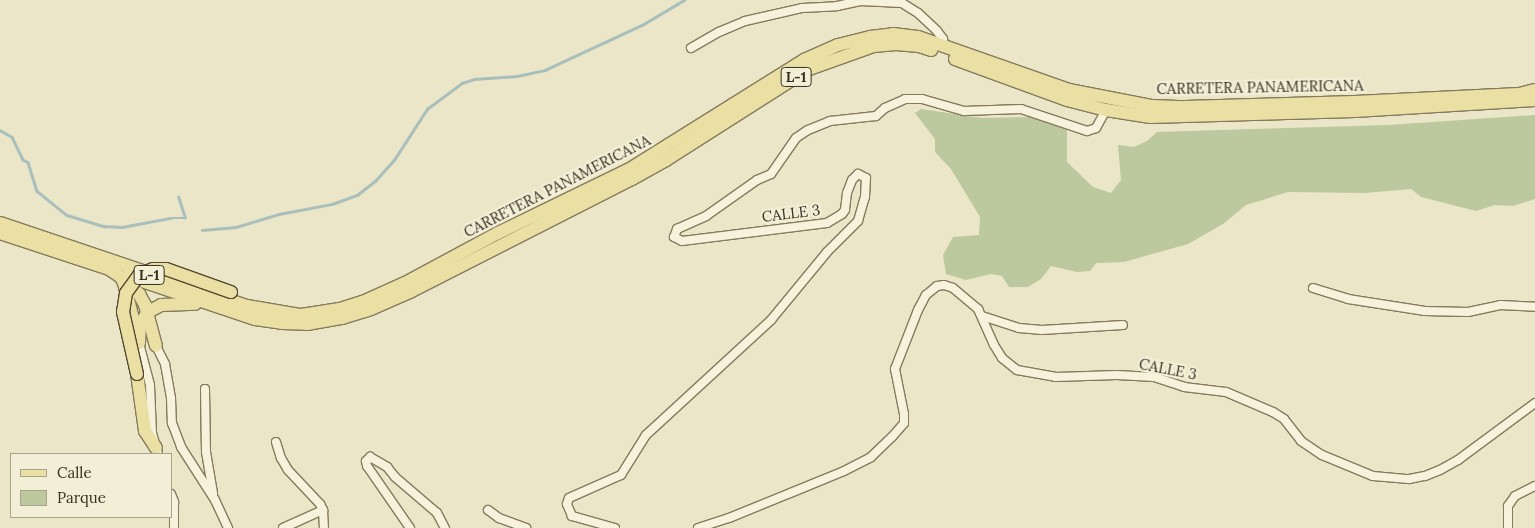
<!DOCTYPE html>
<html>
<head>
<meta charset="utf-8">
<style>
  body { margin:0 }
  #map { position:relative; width:1535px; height:528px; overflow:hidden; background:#ebe6c8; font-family:Lora,serif }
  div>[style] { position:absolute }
  .green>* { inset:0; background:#bcc89d }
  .stream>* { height:2.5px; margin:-1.25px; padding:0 1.25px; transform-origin:1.25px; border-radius:1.25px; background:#a9bfbc }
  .roads { filter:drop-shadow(1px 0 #857a5e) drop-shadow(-1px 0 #857a5e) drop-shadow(0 1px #857a5e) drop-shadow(0 -1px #857a5e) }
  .street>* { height:8px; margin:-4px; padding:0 4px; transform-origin:4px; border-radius:4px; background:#f6f2db }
  .primary>* { height:12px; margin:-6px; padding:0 6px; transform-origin:6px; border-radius:6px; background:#eae0a4 }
  .bridges { filter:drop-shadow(1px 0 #544732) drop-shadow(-1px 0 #544732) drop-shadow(0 1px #544732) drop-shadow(0 -1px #544732) }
  .primary-bridge>* { height:12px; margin:-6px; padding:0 6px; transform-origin:6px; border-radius:6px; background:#eae0a4 }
  span { translate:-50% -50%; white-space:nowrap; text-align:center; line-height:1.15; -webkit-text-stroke:4.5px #f3efd7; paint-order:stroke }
  .shield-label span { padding:1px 4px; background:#f3efd7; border:1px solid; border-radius:4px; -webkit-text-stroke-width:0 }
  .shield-label { font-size:14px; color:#372f21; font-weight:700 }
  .street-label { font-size:15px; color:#372f21 }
  .legend { position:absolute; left:10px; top:453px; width:162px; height:65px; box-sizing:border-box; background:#f3efd7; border:1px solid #a8a28e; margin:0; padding:6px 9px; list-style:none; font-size:15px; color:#372f21 }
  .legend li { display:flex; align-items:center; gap:10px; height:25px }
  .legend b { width:25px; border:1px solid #a8a28e }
</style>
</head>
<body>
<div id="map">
  <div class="green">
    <i style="clip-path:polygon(921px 109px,982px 118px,1032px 117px,1067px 130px,1067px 162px,1093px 187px,1111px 193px,1121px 180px,1118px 145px,1134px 147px,1147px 141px,1157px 132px,1389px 125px,1535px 115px,1535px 199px,1513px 206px,1495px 205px,1476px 211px,1421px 197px,1411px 189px,1364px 193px,1288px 192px,1246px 205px,1223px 224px,1188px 244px,1124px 262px,1096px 263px,1090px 271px,1077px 272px,1051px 266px,1041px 279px,1028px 287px,1009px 287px,1002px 276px,991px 274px,966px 280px,946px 274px,943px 255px,953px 237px,979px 235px,980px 217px,951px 169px,935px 152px,935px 139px,915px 113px)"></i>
  </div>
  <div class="stream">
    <i style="left:0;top:130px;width:14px;rotate:30deg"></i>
    <i style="left:12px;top:137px;width:25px;rotate:64deg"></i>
    <i style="left:23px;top:160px;width:5px;rotate:22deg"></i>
    <i style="left:28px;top:162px;width:30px;rotate:73deg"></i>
    <i style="left:37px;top:191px;width:38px;rotate:39deg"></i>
    <i style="left:67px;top:215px;width:39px;rotate:17deg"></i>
    <i style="left:104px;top:226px;width:18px;rotate:3deg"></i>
    <i style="left:122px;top:227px;width:49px;rotate:-10.6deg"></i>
    <i style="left:170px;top:218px;width:15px"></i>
    <i style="left:185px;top:218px;width:22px;rotate:-108deg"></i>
    <i style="left:202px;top:230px;width:34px;rotate:-5deg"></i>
    <i style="left:236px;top:227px;width:45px;rotate:-16.8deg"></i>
    <i style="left:279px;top:214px;width:54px;rotate:-10.7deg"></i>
    <i style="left:332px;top:204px;width:27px;rotate:-20deg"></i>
    <i style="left:357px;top:195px;width:23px;rotate:-38deg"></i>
    <i style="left:375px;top:181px;width:28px;rotate:-48deg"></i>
    <i style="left:394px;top:160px;width:61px;rotate:-57.1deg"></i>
    <i style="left:427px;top:109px;width:44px;rotate:-36.6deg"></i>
    <i style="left:462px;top:83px;width:13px;rotate:-18deg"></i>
    <i style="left:474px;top:79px;width:43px;rotate:-4deg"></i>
    <i style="left:517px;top:76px;width:29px;rotate:-12deg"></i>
    <i style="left:545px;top:70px;width:107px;rotate:-24.9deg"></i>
    <i style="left:642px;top:25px;width:49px;rotate:-30.8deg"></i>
  </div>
  <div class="roads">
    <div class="street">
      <i style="left:691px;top:48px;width:32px;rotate:-30deg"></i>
      <i style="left:719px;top:32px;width:28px;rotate:-23deg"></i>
      <i style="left:745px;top:21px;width:58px;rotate:-12.8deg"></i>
      <i style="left:802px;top:8px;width:35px;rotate:-3deg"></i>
      <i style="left:837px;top:6px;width:24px;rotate:-12deg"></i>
      <i style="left:860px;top:1px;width:42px;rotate:2.7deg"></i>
      <i style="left:902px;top:3px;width:19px;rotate:32deg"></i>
      <i style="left:918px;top:13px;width:26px;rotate:43deg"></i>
      <i style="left:937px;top:31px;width:10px;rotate:53deg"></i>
      <i style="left:943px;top:39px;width:7px;rotate:82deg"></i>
      <i style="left:1313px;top:288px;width:37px;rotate:17deg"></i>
      <i style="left:1348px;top:299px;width:78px;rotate:8.9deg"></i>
      <i style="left:1425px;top:311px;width:43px;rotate:1.3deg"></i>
      <i style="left:1468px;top:312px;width:33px;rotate:-12deg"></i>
      <i style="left:1500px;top:305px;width:35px;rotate:3deg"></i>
      <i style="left:982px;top:316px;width:39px;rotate:18deg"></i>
      <i style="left:1019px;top:328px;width:23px;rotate:5deg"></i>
      <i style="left:1042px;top:330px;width:81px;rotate:-3.5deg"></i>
      <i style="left:139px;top:343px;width:43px;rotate:75.3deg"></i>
      <i style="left:150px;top:385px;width:48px;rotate:87.6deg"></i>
      <i style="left:152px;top:433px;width:22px;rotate:74deg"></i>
      <i style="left:156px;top:346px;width:20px;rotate:63deg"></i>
      <i style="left:165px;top:364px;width:35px;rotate:80deg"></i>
      <i style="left:171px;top:398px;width:25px;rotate:88deg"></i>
      <i style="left:172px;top:423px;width:26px;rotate:69deg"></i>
      <i style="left:181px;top:447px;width:63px;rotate:57.3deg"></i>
      <i style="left:215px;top:500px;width:31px;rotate:65deg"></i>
      <i style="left:205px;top:389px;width:63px;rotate:89.1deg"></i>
      <i style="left:206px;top:452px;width:42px;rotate:80.3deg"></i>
      <i style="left:276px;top:442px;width:17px;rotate:73deg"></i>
      <i style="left:281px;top:458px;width:14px;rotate:60deg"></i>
      <i style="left:288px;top:470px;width:47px;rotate:46.7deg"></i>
      <i style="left:320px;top:504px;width:7px;rotate:63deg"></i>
      <i style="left:323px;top:510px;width:18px;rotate:87deg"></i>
      <i style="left:171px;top:494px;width:9px;rotate:69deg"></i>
      <i style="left:174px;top:502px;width:26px;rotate:90deg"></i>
      <i style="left:488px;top:510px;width:14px;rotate:36deg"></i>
      <i style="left:499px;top:518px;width:29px;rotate:20deg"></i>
      <i style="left:283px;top:528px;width:44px;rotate:-24.2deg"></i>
      <i style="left:410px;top:528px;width:75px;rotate:-124.7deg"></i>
      <i style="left:367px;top:466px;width:5px;rotate:-101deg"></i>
      <i style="left:366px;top:461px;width:6px;rotate:-45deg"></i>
      <i style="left:370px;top:457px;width:20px;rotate:30deg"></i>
      <i style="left:387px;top:467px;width:13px;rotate:51deg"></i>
      <i style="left:395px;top:477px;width:55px;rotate:40.6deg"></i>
      <i style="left:437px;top:513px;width:17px;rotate:62deg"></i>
      <i style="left:615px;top:528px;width:45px;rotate:-164.4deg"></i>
      <i style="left:572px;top:516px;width:13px;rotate:-113deg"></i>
      <i style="left:567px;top:504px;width:6px;rotate:-72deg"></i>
      <i style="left:569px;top:498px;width:57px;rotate:-23.9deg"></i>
      <i style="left:621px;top:475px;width:47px;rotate:-58deg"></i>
      <i style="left:646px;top:435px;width:170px;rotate:-42.6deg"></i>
      <i style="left:771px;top:320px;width:88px;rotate:-50.5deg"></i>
      <i style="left:827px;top:252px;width:44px;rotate:-45deg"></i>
      <i style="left:858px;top:221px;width:25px;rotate:-74deg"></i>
      <i style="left:865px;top:197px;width:19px;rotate:-87deg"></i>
      <i style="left:866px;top:178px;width:9px;rotate:-153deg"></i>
      <i style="left:858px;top:174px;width:8px;rotate:135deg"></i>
      <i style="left:852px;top:180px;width:14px;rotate:111deg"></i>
      <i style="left:847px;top:193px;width:17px;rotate:97deg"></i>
      <i style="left:845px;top:210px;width:5px;rotate:127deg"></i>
      <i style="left:842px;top:214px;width:17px;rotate:149deg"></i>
      <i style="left:827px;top:223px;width:146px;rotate:172.9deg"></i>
      <i style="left:682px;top:241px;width:9px;rotate:-153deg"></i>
      <i style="left:674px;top:237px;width:9px;rotate:-69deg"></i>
      <i style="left:677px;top:229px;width:32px;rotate:-24deg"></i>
      <i style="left:706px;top:216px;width:62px;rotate:-35.2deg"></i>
      <i style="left:757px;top:180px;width:15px;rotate:-23deg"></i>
      <i style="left:771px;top:174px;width:44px;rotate:-55.2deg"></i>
      <i style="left:796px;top:138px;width:14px;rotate:-34deg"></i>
      <i style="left:808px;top:130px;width:24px;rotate:-22deg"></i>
      <i style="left:830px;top:121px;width:46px;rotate:-6.2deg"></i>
      <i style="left:876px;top:116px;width:12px;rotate:-42deg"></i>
      <i style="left:885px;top:108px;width:22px;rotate:-24deg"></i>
      <i style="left:905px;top:99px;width:17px"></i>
      <i style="left:922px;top:99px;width:44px;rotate:15.9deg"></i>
      <i style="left:964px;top:111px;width:57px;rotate:-2deg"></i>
      <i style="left:1021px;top:109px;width:70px;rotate:18.4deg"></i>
      <i style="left:1087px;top:131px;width:9px;rotate:-18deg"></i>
      <i style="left:1096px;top:128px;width:21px;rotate:-61deg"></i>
      <i style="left:698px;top:528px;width:33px;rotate:-18deg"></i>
      <i style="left:729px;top:518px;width:124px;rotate:-22.2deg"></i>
      <i style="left:844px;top:471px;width:30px;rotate:-27deg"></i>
      <i style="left:871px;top:457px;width:29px;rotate:-44deg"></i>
      <i style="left:892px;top:437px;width:18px;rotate:-49deg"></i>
      <i style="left:904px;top:423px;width:9px;rotate:-90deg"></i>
      <i style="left:904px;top:414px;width:46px;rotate:-101.3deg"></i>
      <i style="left:895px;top:369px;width:63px;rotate:-68.7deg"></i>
      <i style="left:918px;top:310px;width:17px;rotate:-62deg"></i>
      <i style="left:926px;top:295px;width:14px;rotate:-39deg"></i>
      <i style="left:937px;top:286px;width:7px;rotate:-8deg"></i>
      <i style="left:944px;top:285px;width:9px;rotate:18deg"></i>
      <i style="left:953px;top:288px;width:33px;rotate:40deg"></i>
      <i style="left:978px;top:309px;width:39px;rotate:66deg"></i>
      <i style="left:994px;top:345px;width:15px;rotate:58deg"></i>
      <i style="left:1002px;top:358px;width:19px;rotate:39deg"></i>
      <i style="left:1017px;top:370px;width:40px;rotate:10deg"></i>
      <i style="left:1056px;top:377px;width:61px;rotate:-1.9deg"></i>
      <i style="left:1117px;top:375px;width:37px;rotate:3deg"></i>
      <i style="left:1154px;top:377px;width:32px;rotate:18deg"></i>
      <i style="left:1184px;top:387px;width:42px;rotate:6.8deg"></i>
      <i style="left:1226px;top:392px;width:51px;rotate:23.1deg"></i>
      <i style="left:1273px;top:412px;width:13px;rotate:32deg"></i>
      <i style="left:1284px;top:419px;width:28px;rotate:52deg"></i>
      <i style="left:1301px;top:441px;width:25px;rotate:34deg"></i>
      <i style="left:1322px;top:455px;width:55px;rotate:22.4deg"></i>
      <i style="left:1373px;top:476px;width:36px;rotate:5deg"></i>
      <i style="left:1409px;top:479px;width:16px;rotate:-11deg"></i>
      <i style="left:1425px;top:476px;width:16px;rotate:-22deg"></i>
      <i style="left:1440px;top:470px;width:21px;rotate:-29deg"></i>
      <i style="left:1458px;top:460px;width:96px;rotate:-36.5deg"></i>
      <i style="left:1508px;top:528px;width:22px;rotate:-90deg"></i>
      <i style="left:1508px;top:506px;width:12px;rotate:-55deg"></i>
      <i style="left:1515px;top:496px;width:22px;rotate:-27deg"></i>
    </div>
    <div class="primary">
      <i style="left:955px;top:59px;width:119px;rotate:20.1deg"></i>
      <i style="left:1067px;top:100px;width:40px;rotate:14.4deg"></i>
      <i style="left:1106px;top:110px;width:45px;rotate:9deg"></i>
      <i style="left:1150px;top:117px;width:205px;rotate:-1.7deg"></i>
      <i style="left:1355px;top:111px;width:180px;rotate:-3.5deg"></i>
      <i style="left:0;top:223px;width:261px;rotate:18.6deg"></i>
      <i style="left:247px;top:306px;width:55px;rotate:9.5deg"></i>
      <i style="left:301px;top:315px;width:39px;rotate:-9deg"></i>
      <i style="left:340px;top:309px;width:28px;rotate:-18deg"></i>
      <i style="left:367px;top:300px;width:42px;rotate:-24.1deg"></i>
      <i style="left:405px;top:283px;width:106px;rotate:-28.3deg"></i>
      <i style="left:498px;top:233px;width:144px;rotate:-25.9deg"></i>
      <i style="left:628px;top:170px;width:208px;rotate:-32deg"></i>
      <i style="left:804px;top:60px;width:37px;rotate:-24deg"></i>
      <i style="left:838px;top:45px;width:33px;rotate:-14deg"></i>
      <i style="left:870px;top:37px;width:23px;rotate:-7deg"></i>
      <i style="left:893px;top:34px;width:25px;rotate:7deg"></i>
      <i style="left:918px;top:37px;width:160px;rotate:19.3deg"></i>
      <i style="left:1069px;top:90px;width:85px;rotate:10.9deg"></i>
      <i style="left:1152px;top:106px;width:33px;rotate:2deg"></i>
      <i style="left:1185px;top:107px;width:170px;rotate:-1.7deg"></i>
      <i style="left:1355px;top:102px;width:164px;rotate:-2.8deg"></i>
      <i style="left:1519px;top:94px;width:16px;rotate:-14deg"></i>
      <i style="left:0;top:233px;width:112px;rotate:18.3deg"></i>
      <i style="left:109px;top:269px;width:14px;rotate:34deg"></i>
      <i style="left:121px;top:277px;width:7px;rotate:63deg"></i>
      <i style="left:124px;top:283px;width:54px;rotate:76deg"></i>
      <i style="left:127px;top:276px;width:135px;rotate:18.6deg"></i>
      <i style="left:255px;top:319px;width:27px;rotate:8deg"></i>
      <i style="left:282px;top:323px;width:25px;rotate:2deg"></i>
      <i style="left:307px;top:324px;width:36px;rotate:-10deg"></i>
      <i style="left:342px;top:318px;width:30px;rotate:-17deg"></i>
      <i style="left:371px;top:309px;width:43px;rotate:-23.6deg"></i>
      <i style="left:410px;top:292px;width:249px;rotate:-27deg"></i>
      <i style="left:632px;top:179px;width:39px;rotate:-29deg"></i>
      <i style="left:666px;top:160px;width:169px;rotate:-32.5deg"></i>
      <i style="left:809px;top:69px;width:69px;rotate:-19.5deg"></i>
      <i style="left:874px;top:46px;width:22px;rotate:-5deg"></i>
      <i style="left:896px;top:44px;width:23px;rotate:5deg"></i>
      <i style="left:919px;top:46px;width:13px;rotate:18deg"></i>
      <i style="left:124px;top:283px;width:19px;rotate:36deg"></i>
      <i style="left:139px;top:294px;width:13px;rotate:61deg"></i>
      <i style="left:145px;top:305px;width:42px;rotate:75deg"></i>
      <i style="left:139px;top:343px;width:19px;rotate:-87deg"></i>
      <i style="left:140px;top:324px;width:14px;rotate:-56deg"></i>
      <i style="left:148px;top:312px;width:15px;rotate:-28deg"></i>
      <i style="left:161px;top:305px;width:34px;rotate:-2deg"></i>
      <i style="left:137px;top:374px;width:58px;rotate:82deg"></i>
      <i style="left:145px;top:431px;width:20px;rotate:57deg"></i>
    </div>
  </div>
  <div class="bridges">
    <div class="primary-bridge">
      <i style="left:137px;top:374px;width:64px;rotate:-102.7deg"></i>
      <i style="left:123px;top:312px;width:19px;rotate:-81deg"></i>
      <i style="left:126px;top:293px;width:22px;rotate:-54deg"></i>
      <i style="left:139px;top:275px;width:15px;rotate:-23deg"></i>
      <i style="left:153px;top:269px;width:13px"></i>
      <i style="left:166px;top:269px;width:69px;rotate:19.5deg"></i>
    </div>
  </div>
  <div class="shield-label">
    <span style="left:796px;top:77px">L-1</span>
    <span style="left:149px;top:275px">L-1</span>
  </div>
  <div class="street-label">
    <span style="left:1260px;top:87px;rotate:-1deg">CARRETERA PANAMERICANA</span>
    <span style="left:557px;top:186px;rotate:-27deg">CARRETERA PANAMERICANA</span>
    <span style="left:791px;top:213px;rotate:-7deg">CALLE 3</span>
    <span style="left:1168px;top:369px;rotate:11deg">CALLE 3</span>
  </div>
  <ul class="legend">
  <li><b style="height:6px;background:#eae0a4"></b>Calle</li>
  <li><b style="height:14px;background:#bcc89d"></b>Parque</li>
  </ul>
</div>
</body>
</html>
